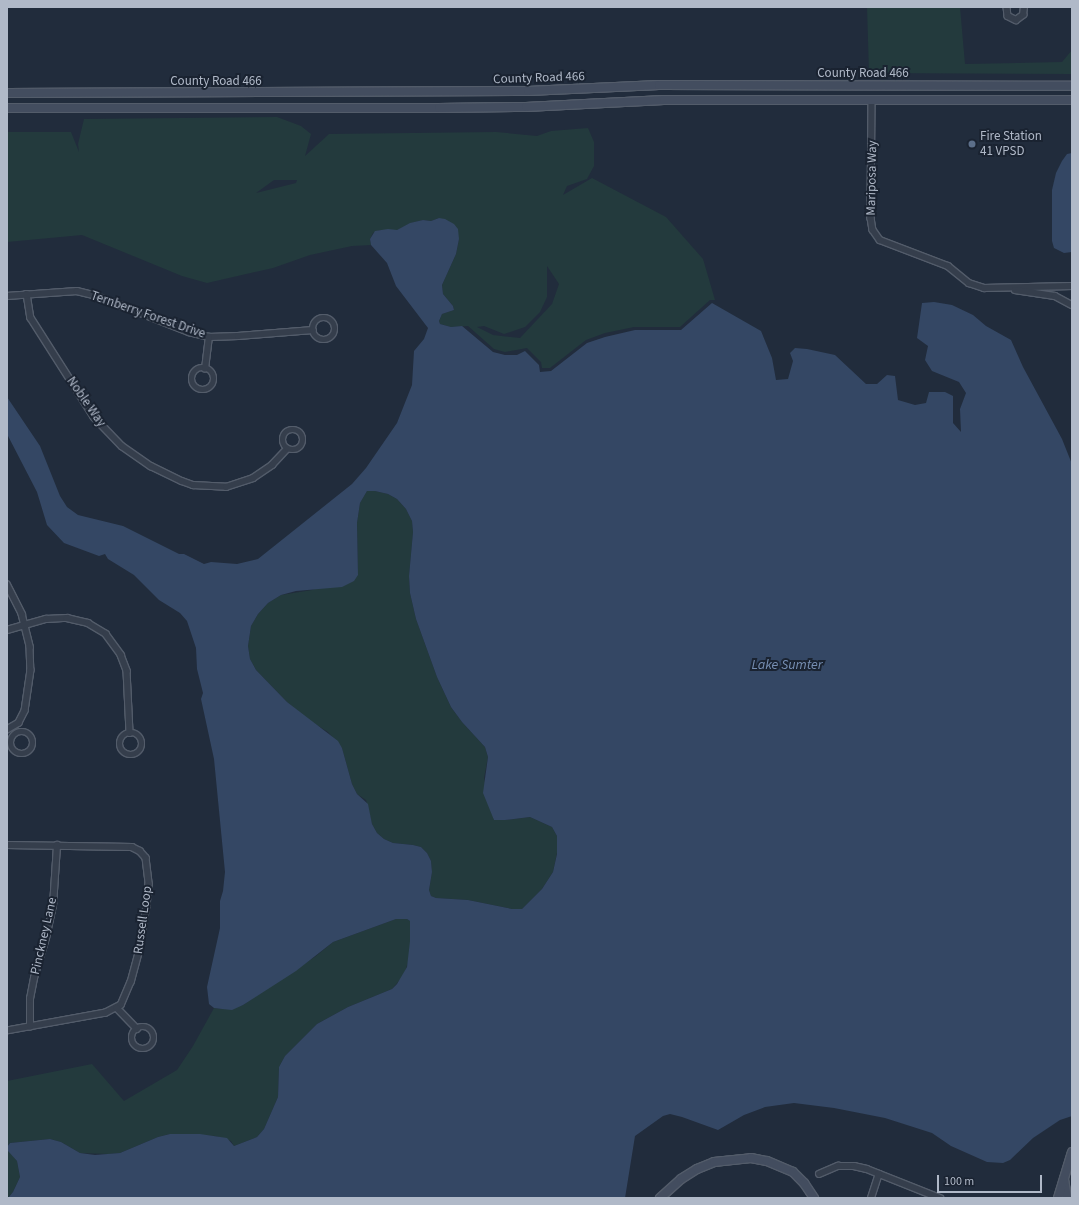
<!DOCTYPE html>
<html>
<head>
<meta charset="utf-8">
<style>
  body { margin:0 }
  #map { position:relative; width:1079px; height:1205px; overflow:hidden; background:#212c3c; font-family:"Source Sans 3",sans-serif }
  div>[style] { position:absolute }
  .green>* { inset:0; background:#233a3d }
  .water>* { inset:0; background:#344764 }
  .roads { filter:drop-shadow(1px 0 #535c6a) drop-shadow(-1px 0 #535c6a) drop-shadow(0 1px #535c6a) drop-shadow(0 -1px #535c6a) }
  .street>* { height:5.5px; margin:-2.75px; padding:0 2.75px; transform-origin:2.75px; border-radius:2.75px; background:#353e4c }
  .street>.ring { margin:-2.75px; padding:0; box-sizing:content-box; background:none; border:5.5px solid #353e4c; border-radius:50% }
  .secondary>* { height:8px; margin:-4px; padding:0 4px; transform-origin:4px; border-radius:4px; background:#434d5f }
  .dots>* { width:11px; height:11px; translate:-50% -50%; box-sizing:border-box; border:2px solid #1a2331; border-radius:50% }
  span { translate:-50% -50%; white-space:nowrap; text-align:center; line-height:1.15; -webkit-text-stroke:4px #1a2331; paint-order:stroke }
  .street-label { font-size:13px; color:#b0b9c8 }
  .poi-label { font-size:13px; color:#b0b9c8 }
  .left { translate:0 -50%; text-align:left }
  .water-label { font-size:14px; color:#768eb2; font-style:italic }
  .frame { position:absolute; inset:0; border:8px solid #b0b9c8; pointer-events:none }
  .scale { position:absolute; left:937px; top:1175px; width:105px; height:18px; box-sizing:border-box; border:2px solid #b0b9c8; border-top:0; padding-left:5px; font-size:12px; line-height:14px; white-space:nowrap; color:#b0b9c8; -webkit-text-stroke:3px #1a2331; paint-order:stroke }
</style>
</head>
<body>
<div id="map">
  <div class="green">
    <i style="clip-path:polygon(867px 7px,960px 7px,965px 64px,1062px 62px,1072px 50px,1072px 74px,869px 73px)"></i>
    <i style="clip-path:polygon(evenodd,277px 117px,301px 126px,311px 134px,305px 156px,329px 134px,496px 132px,537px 136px,551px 131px,588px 128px,594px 142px,594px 166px,587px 179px,567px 186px,563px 195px,592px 178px,666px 217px,703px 259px,715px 300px,710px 300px,680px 327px,634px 327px,605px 333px,586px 340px,550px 368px,542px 368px,541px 362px,527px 348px,505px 352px,494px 349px,468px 326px,451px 327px,440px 324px,439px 321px,442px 314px,454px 310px,453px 306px,443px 294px,442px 285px,456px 254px,459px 239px,439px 218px,431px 221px,423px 220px,411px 223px,397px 230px,380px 230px,373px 233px,370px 239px,371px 245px,352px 246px,310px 255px,273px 268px,207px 283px,182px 276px,82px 235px,7px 242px,7px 132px,71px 132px,79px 152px,78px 144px,84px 119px,277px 117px,274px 180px,297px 180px,296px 183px,256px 193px,274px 180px,277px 117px,547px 266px,559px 284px,552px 304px,520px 338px,493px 335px,477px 327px,484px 326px,504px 334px,525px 327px,540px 312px,547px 297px,547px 266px)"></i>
    <i style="clip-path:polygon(367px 491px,375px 491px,388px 494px,397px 499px,406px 509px,412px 521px,413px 532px,409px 576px,410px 593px,416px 619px,437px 677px,451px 707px,462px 722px,485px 747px,488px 757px,484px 778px,494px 820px,505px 820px,530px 817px,552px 827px,557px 836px,557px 853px,553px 872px,542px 889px,522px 909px,512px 909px,468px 900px,436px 898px,431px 896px,429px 890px,432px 872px,431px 861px,427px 853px,421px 847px,413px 845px,393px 843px,384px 839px,377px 833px,372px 824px,366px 800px,357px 794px,352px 784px,342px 748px,328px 732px,310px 721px,287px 702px,256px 670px,250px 659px,248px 646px,251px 626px,258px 614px,268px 603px,281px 595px,312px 590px,358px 575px,357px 523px,360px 503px)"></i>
    <i style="clip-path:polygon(396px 919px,407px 919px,410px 921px,410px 956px,404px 975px,392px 989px,348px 1007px,317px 1024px,285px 1056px,279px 1067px,278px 1097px,264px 1129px,257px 1137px,234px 1146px,231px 1141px,216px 1136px,170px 1134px,158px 1137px,120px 1153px,109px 1154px,80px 1153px,61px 1142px,50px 1139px,10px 1143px,7px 1147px,7px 1081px,92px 1064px,124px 1101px,177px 1070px,193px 1046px,214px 1008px,222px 1009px,243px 1005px,316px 956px,333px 942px)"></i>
    <i style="clip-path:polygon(7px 1148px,17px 1161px,20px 1177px,13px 1192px,8px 1198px)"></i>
  </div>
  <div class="water">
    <i style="clip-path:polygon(1072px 153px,1072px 252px,1064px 253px,1054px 248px,1052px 241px,1052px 190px,1056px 173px,1062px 161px,1067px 154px)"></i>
    <i style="clip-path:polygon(evenodd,439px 218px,445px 219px,454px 224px,458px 229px,459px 239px,456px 254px,442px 285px,443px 294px,453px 306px,454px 310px,442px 314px,439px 321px,440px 324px,451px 327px,462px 326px,493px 352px,505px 355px,517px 355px,525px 351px,539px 365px,540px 372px,551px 371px,587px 343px,605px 337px,635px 330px,681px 330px,712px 303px,761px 331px,772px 358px,776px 380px,788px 379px,793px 361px,790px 353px,795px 348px,807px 349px,835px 355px,866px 384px,877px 384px,887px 375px,895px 376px,898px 400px,915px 405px,926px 403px,929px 392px,945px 392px,953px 396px,953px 423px,961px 432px,960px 409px,966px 393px,959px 382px,932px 371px,925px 360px,928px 346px,917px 338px,922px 303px,934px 302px,952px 305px,973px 315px,986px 326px,1011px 340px,1023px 367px,1062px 439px,1072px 464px,1072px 1116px,1060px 1120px,1033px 1138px,1010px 1160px,1003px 1163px,987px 1162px,951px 1146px,932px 1133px,885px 1118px,834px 1108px,794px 1103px,765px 1107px,744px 1115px,718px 1130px,682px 1117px,670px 1114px,663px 1116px,635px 1136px,625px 1198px,8px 1198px,13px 1192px,20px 1177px,17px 1161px,8px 1151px,7px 1147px,10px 1143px,50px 1139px,61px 1142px,80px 1153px,95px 1155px,120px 1153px,158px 1137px,170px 1134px,200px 1134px,227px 1138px,234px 1146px,257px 1137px,264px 1129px,278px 1097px,279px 1067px,285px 1056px,317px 1024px,348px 1007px,392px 989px,397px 984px,407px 967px,410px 941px,410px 921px,407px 919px,396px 919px,333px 942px,296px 971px,243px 1005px,232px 1010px,222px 1009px,214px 1008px,209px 1004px,207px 987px,220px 928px,220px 901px,223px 891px,225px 872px,214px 759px,201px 699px,203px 693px,197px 669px,196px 648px,187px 621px,180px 613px,159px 600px,134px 575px,108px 559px,105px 554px,99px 556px,64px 543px,47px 525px,37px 492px,7px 434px,7px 397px,40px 446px,60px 496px,67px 507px,78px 515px,123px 526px,179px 554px,184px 554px,204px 564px,211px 562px,237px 564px,258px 559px,352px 484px,366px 468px,397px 423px,412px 385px,414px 351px,424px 339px,428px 328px,396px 286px,387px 263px,371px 245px,370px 239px,375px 231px,388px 229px,397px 230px,410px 223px,423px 220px,431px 221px,439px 218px,367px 491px,375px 491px,388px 494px,397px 499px,406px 509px,412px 521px,413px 532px,409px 576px,410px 593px,416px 619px,437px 677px,451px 707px,462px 722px,485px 747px,488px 757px,483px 793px,494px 820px,505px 820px,530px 817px,552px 827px,557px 836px,557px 854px,553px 872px,542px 889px,522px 909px,512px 909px,468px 900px,436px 898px,431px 896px,429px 890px,432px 872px,431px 861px,427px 853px,421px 847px,413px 845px,393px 843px,384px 839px,377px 833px,372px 824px,368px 804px,357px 794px,352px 784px,342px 748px,338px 741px,287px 702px,256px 670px,250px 659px,248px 646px,251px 626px,258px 614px,268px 603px,281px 595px,296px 591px,342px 587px,354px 581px,358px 575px,357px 523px,360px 503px,367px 491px)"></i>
  </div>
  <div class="roads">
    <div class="street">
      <i style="left:1007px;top:7px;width:9px;rotate:84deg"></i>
      <i style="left:1008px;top:16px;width:9px;rotate:27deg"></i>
      <i style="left:1016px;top:20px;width:9px;rotate:-36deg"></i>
      <i style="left:1023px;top:15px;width:8px;rotate:-83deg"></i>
      <i style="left:872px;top:100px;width:118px;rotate:90.5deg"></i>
      <i style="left:871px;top:218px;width:12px;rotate:81deg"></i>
      <i style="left:873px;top:230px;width:12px;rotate:55deg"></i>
      <i style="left:880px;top:240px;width:73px;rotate:20.9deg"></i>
      <i style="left:948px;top:266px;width:27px;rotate:39deg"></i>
      <i style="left:969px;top:283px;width:16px;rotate:18deg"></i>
      <i style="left:984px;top:288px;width:88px;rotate:-1.3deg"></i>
      <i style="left:1015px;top:290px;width:40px;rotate:8.5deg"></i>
      <i style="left:1055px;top:296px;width:19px;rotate:28deg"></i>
      <i style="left:27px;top:294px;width:24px;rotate:81deg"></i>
      <i style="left:31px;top:318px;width:117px;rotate:57.5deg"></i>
      <i style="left:94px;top:417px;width:40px;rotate:46deg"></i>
      <i style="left:122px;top:446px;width:35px;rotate:35deg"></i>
      <i style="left:151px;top:466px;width:34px;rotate:26deg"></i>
      <i style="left:182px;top:481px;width:12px;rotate:20deg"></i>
      <i style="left:193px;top:485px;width:33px;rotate:3deg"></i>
      <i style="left:226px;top:487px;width:28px;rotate:-18deg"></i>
      <i style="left:253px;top:478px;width:23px;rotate:-34deg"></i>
      <i style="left:272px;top:465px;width:22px;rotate:-47deg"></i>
      <i style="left:7px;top:296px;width:70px;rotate:-4.1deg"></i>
      <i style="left:77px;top:291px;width:21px;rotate:14deg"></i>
      <i style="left:97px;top:296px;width:99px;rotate:21.4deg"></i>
      <i style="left:189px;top:332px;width:21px;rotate:14deg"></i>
      <i style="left:209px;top:337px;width:29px;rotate:-2deg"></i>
      <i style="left:238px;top:336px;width:75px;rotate:-4.6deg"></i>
      <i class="ring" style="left:313px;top:318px;width:16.5px;height:16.5px"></i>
      <i class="ring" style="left:192px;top:368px;width:16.5px;height:16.5px"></i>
      <i style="left:205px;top:369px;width:32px;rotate:-83deg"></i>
      <i class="ring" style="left:283px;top:430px;width:14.5px;height:14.5px"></i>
      <i style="left:7px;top:584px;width:34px;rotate:63deg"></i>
      <i style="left:22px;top:614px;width:34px;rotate:76deg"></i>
      <i style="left:30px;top:647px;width:23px;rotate:88deg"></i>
      <i style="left:31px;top:670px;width:41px;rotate:98.3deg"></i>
      <i style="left:25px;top:711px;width:13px;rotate:117deg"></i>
      <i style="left:19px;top:723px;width:14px;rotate:150deg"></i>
      <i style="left:7px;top:630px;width:41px;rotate:-15.8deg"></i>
      <i style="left:46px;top:619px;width:21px;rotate:-3deg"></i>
      <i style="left:67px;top:618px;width:22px;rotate:13deg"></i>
      <i style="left:88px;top:623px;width:21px;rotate:31deg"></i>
      <i style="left:106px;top:634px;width:26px;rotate:54deg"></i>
      <i style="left:121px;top:655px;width:17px;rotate:69deg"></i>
      <i style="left:127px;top:671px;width:62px;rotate:87.2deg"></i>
      <i class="ring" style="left:11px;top:732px;width:16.5px;height:16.5px"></i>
      <i class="ring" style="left:120px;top:733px;width:16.5px;height:16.5px"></i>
      <i style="left:7px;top:845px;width:125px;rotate:0.9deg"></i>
      <i style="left:132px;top:847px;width:9px;rotate:27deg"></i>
      <i style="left:140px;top:851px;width:9px;rotate:49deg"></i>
      <i style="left:146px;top:858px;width:26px;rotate:83deg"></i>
      <i style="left:149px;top:884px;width:22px;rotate:95deg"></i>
      <i style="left:147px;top:906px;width:48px;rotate:99.7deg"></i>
      <i style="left:139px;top:953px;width:30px;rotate:105deg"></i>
      <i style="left:131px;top:982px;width:25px;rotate:113deg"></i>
      <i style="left:121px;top:1005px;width:17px;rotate:152deg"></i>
      <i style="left:106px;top:1013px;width:101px;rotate:169.7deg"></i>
      <i style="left:117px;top:1008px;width:29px;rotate:46deg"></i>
      <i style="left:30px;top:1027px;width:28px;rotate:-90deg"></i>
      <i style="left:30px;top:999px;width:21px;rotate:-79deg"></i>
      <i style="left:34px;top:978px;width:42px;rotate:-73.3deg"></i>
      <i style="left:46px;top:938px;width:33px;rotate:-78deg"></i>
      <i style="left:53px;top:906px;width:61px;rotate:-86.2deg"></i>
      <i class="ring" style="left:132px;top:1027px;width:16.5px;height:16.5px"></i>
      <i style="left:819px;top:1174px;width:21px;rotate:-23deg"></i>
      <i style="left:838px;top:1166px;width:16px"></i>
      <i style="left:854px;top:1166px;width:13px;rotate:13deg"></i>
      <i style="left:867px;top:1169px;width:79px;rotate:21.7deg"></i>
      <i style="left:871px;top:1198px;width:25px;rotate:-72deg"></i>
    </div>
    <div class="secondary">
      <i style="left:7px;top:93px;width:521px;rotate:-0.22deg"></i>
      <i style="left:528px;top:91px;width:131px;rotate:-2.6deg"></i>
      <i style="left:659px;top:85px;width:413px;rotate:0.1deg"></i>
      <i style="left:7px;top:108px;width:432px"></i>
      <i style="left:439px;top:108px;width:87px;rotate:-0.7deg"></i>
      <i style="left:526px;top:107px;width:138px;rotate:-2.9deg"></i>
      <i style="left:664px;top:100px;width:408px"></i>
      <i style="left:1064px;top:1179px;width:19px;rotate:81deg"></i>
      <i style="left:660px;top:1198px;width:28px;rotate:-42deg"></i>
      <i style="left:681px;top:1179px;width:19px;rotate:-32deg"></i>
      <i style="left:697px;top:1169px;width:18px;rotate:-22deg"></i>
      <i style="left:714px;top:1162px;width:37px;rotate:-6deg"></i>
      <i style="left:751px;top:1158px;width:16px;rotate:11deg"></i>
      <i style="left:767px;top:1161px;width:28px;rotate:23deg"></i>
      <i style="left:793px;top:1172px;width:16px;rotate:45deg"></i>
      <i style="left:804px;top:1183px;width:18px;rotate:56deg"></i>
      <i style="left:1058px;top:1198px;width:48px;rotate:-73.1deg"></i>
    </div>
  </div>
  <div class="dots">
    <i style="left:972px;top:144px;background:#5c6f8a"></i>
  </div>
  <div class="street-label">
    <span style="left:863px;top:73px">County Road 466</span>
    <span style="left:539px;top:78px;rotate:-2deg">County Road 466</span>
    <span style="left:216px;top:81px">County Road 466</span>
    <span style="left:872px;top:178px;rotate:-89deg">Mariposa Way</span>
    <span style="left:148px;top:315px;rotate:19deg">Ternberry Forest Drive</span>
    <span style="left:86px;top:402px;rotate:55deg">Noble Way</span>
    <span style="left:143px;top:920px;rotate:-82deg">Russell Loop</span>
    <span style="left:44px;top:936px;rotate:-77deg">Pinckney Lane</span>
  </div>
  <div class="poi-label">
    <span class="left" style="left:980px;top:144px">Fire Station<br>41 VPSD</span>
  </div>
  <div class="water-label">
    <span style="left:787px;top:665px">Lake Sumter</span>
  </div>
  <div class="frame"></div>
  <div class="scale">100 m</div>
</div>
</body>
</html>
